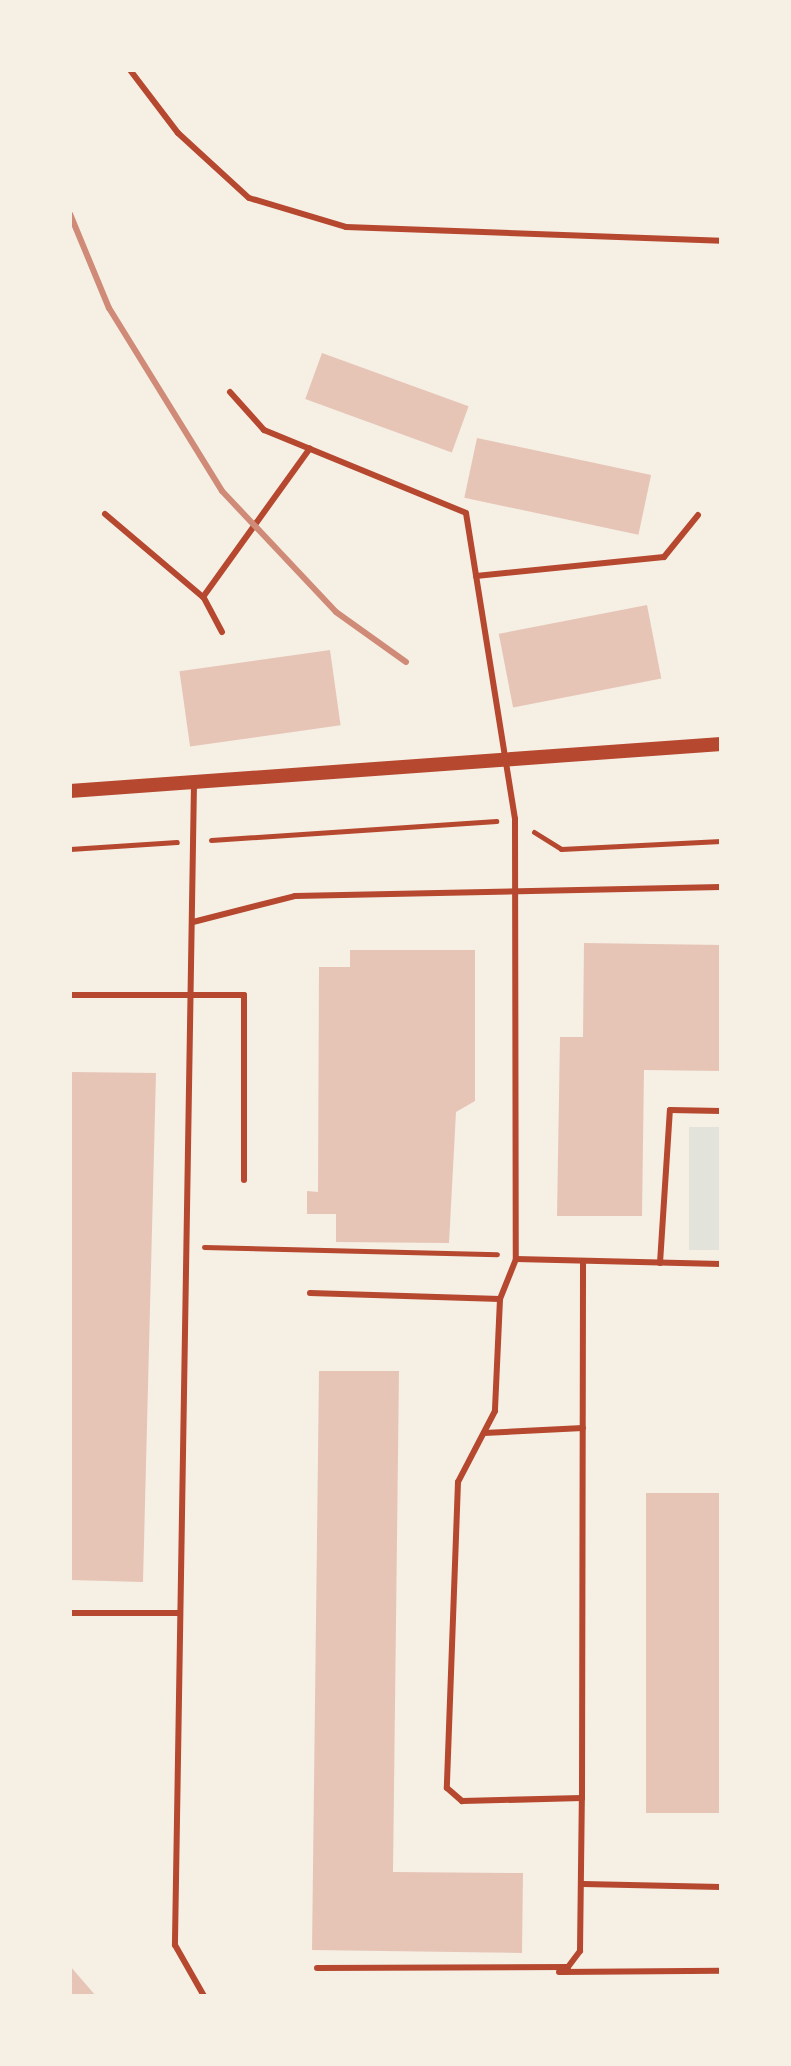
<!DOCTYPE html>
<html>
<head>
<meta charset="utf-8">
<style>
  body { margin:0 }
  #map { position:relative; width:791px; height:2066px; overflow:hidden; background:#f6efe4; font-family:Overpass,sans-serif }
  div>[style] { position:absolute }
  .green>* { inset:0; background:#e2e4dc; transform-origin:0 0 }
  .building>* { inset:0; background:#e6c5b7; transform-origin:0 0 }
  .path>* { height:5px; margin:-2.5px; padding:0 2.5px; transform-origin:2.5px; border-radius:2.5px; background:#b5482f }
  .service>* { height:6px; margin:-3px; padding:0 3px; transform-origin:3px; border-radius:3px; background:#b5482f }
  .tertiary>* { height:14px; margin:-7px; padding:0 7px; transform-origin:7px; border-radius:7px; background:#b5482f }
  .rail>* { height:6px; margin:-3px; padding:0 3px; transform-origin:3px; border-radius:3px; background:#cf8b77 }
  span { translate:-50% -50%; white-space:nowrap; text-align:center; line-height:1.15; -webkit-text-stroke:6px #f6efe4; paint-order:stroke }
  .frame { position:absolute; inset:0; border:72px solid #f6efe4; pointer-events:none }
</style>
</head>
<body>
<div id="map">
  <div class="green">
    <i style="left:689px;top:1127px;width:32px;height:123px"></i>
  </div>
  <div class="building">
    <i style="left:322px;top:353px;width:156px;height:49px;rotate:20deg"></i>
    <i style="left:477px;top:438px;width:178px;height:61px;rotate:12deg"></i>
    <i style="left:647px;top:605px;width:75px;height:151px;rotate:79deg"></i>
    <i style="left:330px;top:650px;width:76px;height:152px;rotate:82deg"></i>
    <i style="clip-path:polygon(584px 943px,721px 945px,721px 1071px,644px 1070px,642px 1216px,557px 1216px,560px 1037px,583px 1037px)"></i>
    <i style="clip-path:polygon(350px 950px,475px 950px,475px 1101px,456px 1112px,449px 1243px,336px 1242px,336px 1214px,307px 1214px,307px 1191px,318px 1192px,319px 967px,350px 967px)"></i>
    <i style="clip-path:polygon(70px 1072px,156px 1073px,143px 1582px,70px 1580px)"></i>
    <i style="clip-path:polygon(319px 1371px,399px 1371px,393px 1872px,523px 1873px,522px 1953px,312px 1950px)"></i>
    <i style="left:721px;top:1493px;width:320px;height:75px;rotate:90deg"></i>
    <i style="clip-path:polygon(70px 1966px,96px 1996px,70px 1996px)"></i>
  </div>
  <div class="path">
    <i style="left:534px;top:832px;width:32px;rotate:32deg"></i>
    <i style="left:561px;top:849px;width:160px;rotate:-2.9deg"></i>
    <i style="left:211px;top:840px;width:286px;rotate:-3.8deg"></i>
    <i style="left:70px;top:849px;width:107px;rotate:-3.7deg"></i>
    <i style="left:204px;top:1247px;width:293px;rotate:1.4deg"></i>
  </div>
  <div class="service">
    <i style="left:130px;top:70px;width:79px;rotate:52.7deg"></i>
    <i style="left:178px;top:133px;width:96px;rotate:42.5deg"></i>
    <i style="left:249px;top:198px;width:101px;rotate:16.6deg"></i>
    <i style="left:346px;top:227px;width:375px;rotate:2.1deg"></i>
    <i style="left:230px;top:392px;width:51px;rotate:48.2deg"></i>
    <i style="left:264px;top:430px;width:218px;rotate:22.3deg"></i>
    <i style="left:466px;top:513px;width:310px;rotate:80.9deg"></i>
    <i style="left:515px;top:819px;width:440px;rotate:89.9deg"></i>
    <i style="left:516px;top:1259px;width:205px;rotate:1.4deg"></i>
    <i style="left:105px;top:514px;width:128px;rotate:40.3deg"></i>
    <i style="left:476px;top:576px;width:189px;rotate:-5.8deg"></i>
    <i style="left:664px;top:557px;width:54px;rotate:-51deg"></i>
    <i style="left:222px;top:632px;width:40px;rotate:-118deg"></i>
    <i style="left:203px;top:597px;width:183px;rotate:-54.3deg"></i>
    <i style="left:194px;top:783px;width:1162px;rotate:90.94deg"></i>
    <i style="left:175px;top:1945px;width:59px;rotate:60.4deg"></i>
    <i style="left:193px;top:922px;width:105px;rotate:-14.3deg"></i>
    <i style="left:295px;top:896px;width:426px;rotate:-1.2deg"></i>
    <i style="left:70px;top:995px;width:174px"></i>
    <i style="left:244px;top:995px;width:185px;rotate:90deg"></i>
    <i style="left:516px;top:1259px;width:43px;rotate:111.8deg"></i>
    <i style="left:500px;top:1299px;width:112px;rotate:92.6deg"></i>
    <i style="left:495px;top:1411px;width:80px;rotate:117.5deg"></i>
    <i style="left:458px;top:1482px;width:306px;rotate:92.1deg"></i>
    <i style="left:447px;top:1788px;width:20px;rotate:41deg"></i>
    <i style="left:462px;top:1801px;width:120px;rotate:-1.4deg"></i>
    <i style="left:582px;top:1798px;width:537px;rotate:-89.89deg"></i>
    <i style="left:660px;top:1263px;width:153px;rotate:-86.3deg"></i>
    <i style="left:670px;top:1110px;width:51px;rotate:1.1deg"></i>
    <i style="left:310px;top:1293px;width:190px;rotate:1.8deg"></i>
    <i style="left:484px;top:1433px;width:99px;rotate:-2.9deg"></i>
    <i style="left:70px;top:1613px;width:110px"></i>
    <i style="left:583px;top:1884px;width:138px;rotate:1.2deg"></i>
    <i style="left:317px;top:1968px;width:251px;rotate:-0.2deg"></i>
    <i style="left:568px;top:1967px;width:20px;rotate:-53deg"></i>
    <i style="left:580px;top:1951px;width:153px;rotate:-89.3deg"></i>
    <i style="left:559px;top:1972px;width:162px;rotate:-0.4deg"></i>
  </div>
  <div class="tertiary">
    <i style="left:70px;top:791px;width:653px;rotate:-4.13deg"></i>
  </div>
  <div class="rail">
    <i style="left:70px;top:214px;width:102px;rotate:67.5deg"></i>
    <i style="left:109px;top:308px;width:215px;rotate:58.3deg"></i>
    <i style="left:222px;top:491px;width:166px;rotate:46.7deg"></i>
    <i style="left:336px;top:612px;width:86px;rotate:35.5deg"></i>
  </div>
  <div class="frame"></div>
</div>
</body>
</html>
